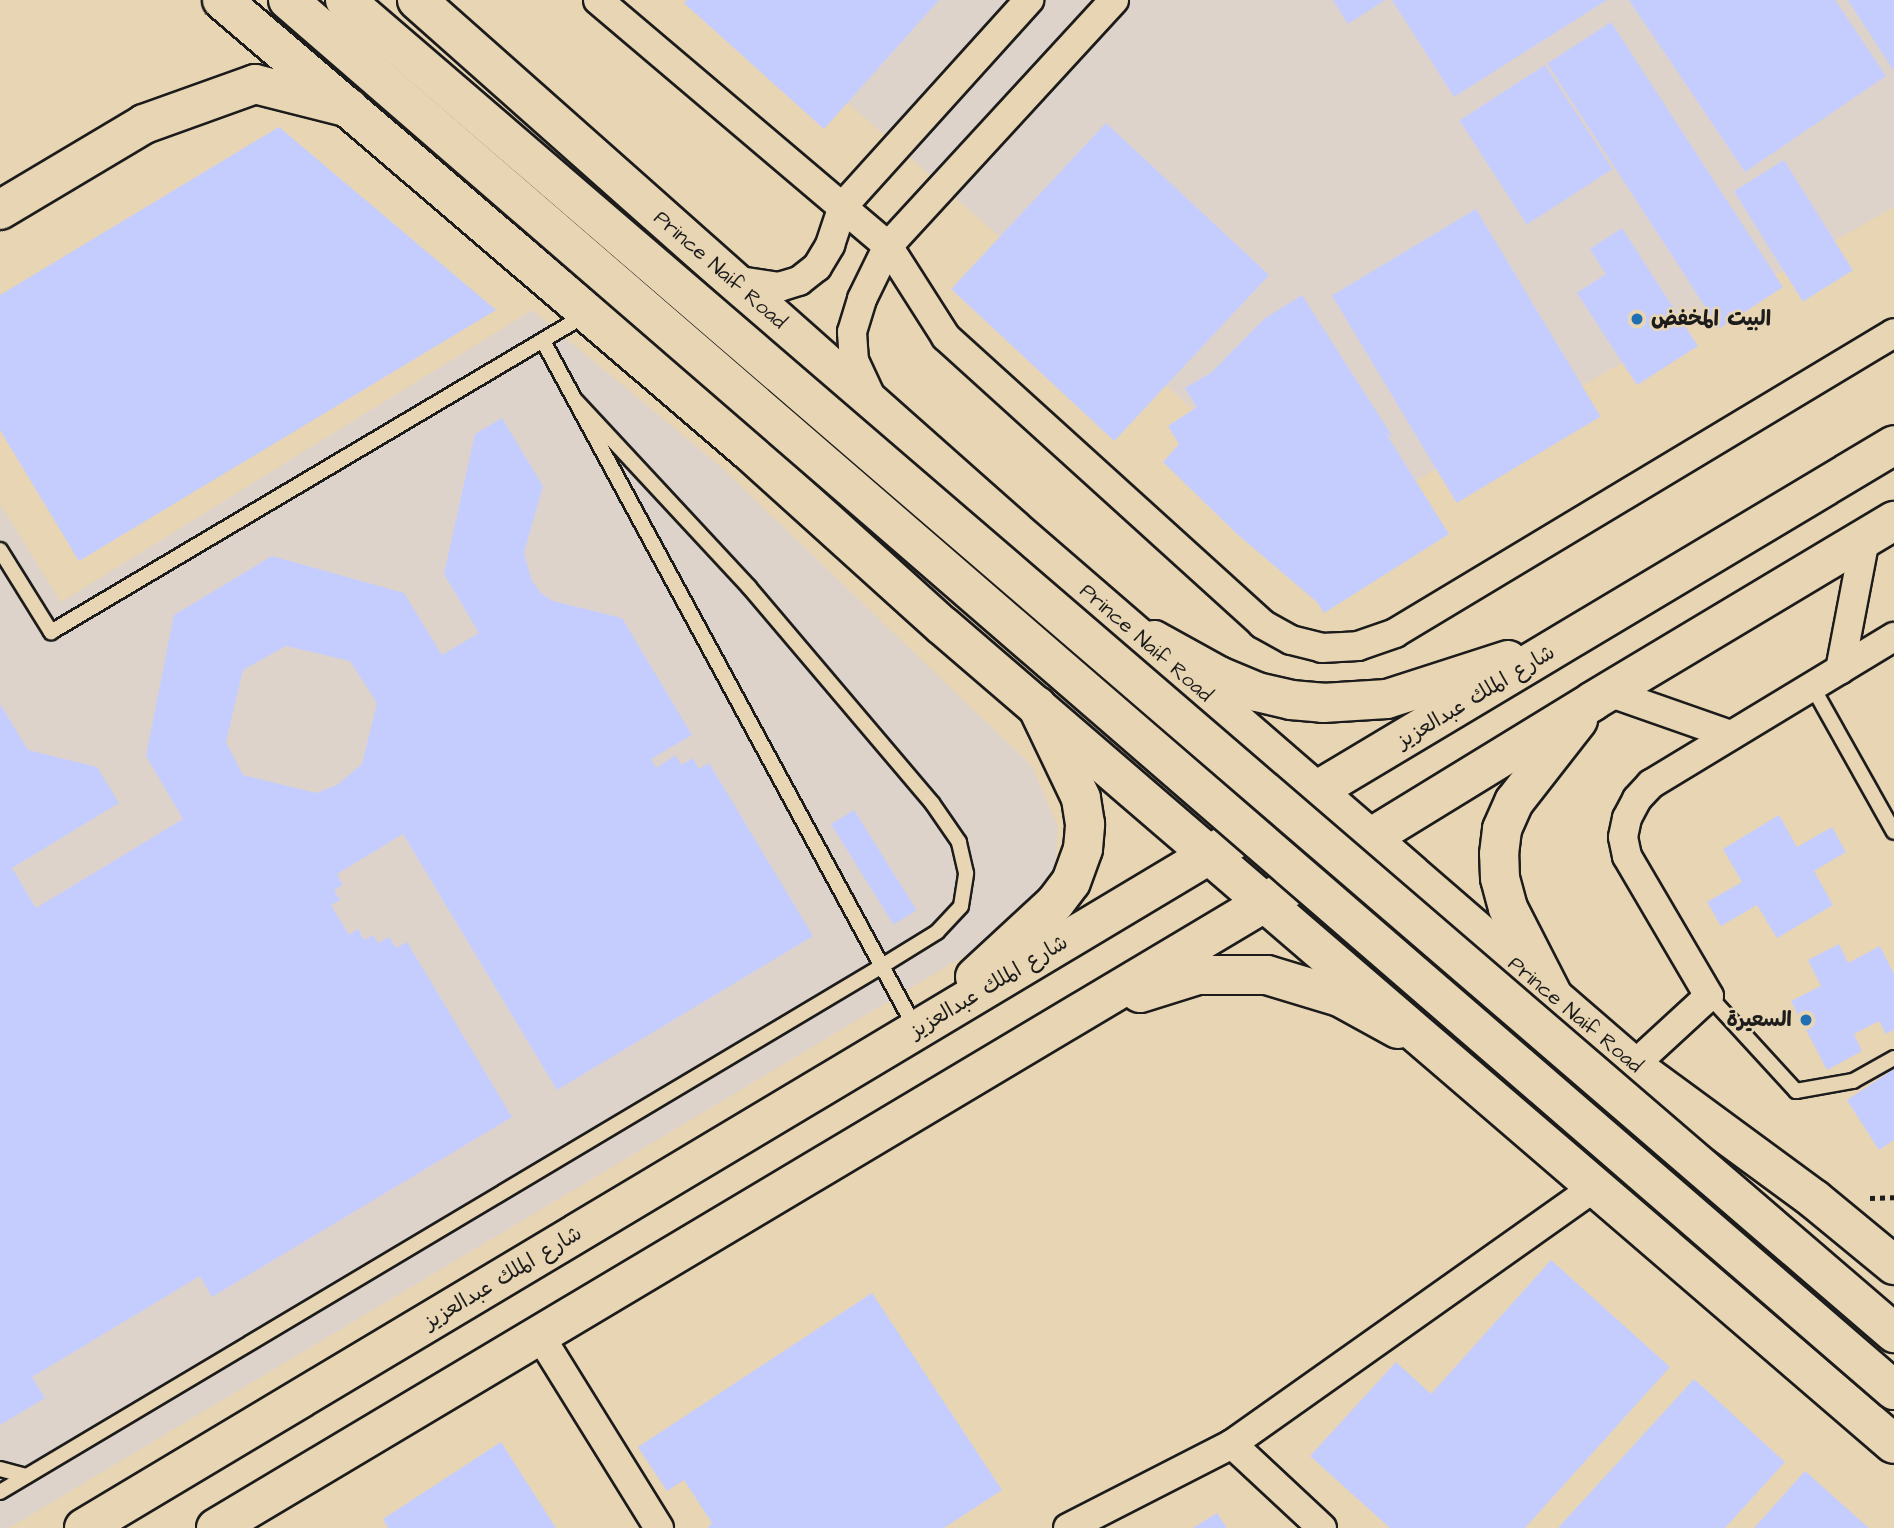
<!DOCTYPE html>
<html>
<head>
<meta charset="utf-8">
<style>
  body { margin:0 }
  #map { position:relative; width:1894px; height:1528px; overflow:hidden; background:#e8d5b3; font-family:"Architects Daughter","Playpen Sans Arabic",sans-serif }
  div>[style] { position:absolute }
  .built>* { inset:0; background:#ded3ca }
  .building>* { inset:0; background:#c5cdff; transform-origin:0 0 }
  .path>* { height:4.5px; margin-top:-2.25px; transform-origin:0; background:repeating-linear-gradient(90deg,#1c1c1c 0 5px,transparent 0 10px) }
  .roads { filter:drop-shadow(2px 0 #1c1c1c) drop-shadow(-2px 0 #1c1c1c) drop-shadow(0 2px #1c1c1c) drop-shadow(0 -2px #1c1c1c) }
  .lane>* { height:14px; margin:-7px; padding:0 7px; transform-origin:7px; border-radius:7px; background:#e8d5b3 }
  .street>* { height:28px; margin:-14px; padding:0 14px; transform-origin:14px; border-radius:14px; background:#e8d5b3 }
  .secondary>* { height:38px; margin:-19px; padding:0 19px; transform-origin:19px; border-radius:19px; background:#e8d5b3 }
  .primary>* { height:38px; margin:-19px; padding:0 19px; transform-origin:19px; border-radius:19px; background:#e8d5b3 }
  .bridges { filter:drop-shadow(2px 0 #1c1c1c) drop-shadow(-2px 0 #1c1c1c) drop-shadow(0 2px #1c1c1c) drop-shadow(0 -2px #1c1c1c) }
  .primary-bridge>* { height:38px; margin:-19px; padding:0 19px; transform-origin:19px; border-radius:19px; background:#e8d5b3 }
  .dots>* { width:19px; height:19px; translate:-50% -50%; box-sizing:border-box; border:4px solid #e8d5b3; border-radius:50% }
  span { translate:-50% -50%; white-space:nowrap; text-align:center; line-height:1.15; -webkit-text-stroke:5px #e8d5b3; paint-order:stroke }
  .street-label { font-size:21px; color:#1c1c1c }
  .poi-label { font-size:21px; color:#1c1c1c; font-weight:700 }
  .left { translate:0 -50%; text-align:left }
  .right { translate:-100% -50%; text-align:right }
</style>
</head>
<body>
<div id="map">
  <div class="built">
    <i style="clip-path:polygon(728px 0,1894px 0,1894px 207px,1329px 531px,901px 149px)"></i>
    <i style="clip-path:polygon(532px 310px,720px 466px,1032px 766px,1058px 827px,1054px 883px,1001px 934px,9px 1528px,0 1528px,0 504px,61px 602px)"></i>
  </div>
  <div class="building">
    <i style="clip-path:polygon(687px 0,939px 0,824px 129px,684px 3px)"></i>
    <i style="clip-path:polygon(1333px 0,1385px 0,1348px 24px)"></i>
    <i style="clip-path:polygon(1392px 0,1607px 0,1454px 97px)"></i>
    <i style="clip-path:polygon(1629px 0,1835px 0,1886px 76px,1745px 172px)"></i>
    <i style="clip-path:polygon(1848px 0,1894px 0,1894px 71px)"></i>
    <i style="left:1611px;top:22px;width:316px;height:76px;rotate:57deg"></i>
    <i style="left:1545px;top:65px;width:124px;height:102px;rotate:57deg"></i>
    <i style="left:1106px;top:123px;width:223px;height:227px;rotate:43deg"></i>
    <i style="clip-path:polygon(279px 127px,496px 310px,79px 561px,0 430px,0 295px)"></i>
    <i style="left:1784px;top:160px;width:130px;height:59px;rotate:58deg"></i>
    <i style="left:1476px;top:209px;width:242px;height:168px;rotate:59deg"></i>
    <i style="clip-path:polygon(1622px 228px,1698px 346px,1637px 385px,1577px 293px,1606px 274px,1590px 249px)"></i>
    <i style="clip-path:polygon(1302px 295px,1394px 439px,1385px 432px,1449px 534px,1324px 613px,1317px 602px,1237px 534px,1163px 462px,1179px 444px,1168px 426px,1197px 407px,1185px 388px,1212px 372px,1264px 319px)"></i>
    <i style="clip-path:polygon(evenodd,502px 418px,543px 486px,524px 553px,532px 581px,541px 593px,553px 601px,622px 618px,692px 735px,651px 759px,656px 768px,676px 755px,681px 765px,693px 758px,699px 769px,709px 763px,813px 936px,557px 1090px,403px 834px,337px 874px,343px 885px,334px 890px,340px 900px,331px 905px,349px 935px,358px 929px,364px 940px,373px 935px,378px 943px,389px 937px,396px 948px,407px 942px,512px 1117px,212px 1297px,200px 1276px,32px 1377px,45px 1398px,0 1425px,0 704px,28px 750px,97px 767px,119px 803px,12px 868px,36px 908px,183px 819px,146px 756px,174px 615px,272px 556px,404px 593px,442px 655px,479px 633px,444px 574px,475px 434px,502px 418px,286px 646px,350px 661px,377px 703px,362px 764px,337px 785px,316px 793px,243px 775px,226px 742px,243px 670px,286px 646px)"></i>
    <i style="left:854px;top:810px;width:118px;height:27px;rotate:58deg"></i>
    <i style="clip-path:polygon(1779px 815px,1797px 847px,1832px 827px,1846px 852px,1814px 871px,1833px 905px,1777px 938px,1757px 905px,1721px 926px,1707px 902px,1742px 882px,1723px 849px)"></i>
    <i style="clip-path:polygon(1839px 944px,1848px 963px,1880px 946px,1894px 974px,1894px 1030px,1886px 1034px,1879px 1021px,1854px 1034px,1862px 1051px,1827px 1070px,1791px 1001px,1821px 986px,1808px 960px)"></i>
    <i style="clip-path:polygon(1894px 1069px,1894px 1140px,1879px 1150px,1847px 1100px)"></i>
    <i style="clip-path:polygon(1551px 1260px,1670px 1367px,1525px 1528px,1390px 1528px,1310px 1456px,1396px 1362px,1431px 1394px)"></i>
    <i style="clip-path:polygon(872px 1293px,1002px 1490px,944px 1528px,708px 1528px,712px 1523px,684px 1480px,667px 1491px,638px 1447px)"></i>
    <i style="clip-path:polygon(1694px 1379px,1785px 1462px,1725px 1528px,1558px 1528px)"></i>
    <i style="clip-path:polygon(501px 1442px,556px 1528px,388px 1528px,383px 1519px)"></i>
    <i style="clip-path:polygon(1805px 1471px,1869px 1528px,1754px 1528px)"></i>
    <i style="clip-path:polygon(1217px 1513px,1227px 1528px,1193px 1528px)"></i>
  </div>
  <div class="path">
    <i style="left:1870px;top:1198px;width:24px;rotate:-2deg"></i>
  </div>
  <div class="roads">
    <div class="lane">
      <i style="left:543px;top:341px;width:783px;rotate:61.54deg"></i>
      <i style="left:0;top:550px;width:97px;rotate:58.1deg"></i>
      <i style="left:51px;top:632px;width:623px;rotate:-30.68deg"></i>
      <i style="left:1812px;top:686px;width:167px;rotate:60.7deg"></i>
      <i style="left:1709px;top:996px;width:129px;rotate:47.5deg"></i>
      <i style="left:1796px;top:1091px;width:58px;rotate:-10deg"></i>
      <i style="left:1853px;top:1081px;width:47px;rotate:-29.3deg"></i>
      <i style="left:0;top:1469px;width:27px;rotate:15deg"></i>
      <i style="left:0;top:1492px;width:1027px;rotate:-30.81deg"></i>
      <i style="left:882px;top:966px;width:65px;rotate:-31.7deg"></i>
      <i style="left:937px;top:932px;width:35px;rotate:-47deg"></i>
      <i style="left:961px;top:906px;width:33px;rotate:-81deg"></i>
      <i style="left:966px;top:873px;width:32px;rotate:-103deg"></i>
      <i style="left:959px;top:842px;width:47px;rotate:-124.7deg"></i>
      <i style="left:932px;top:803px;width:283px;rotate:-130.3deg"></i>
      <i style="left:749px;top:587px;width:254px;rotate:-132.9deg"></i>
    </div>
    <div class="street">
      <i style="left:598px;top:0;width:380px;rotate:40.3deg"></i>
      <i style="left:888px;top:246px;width:108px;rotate:57.5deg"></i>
      <i style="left:946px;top:337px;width:427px;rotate:42.2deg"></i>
      <i style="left:1262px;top:624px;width:33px;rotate:29deg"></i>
      <i style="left:1291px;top:640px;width:32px;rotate:14deg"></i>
      <i style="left:1322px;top:648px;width:36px;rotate:-3deg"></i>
      <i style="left:1358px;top:646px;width:39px;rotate:-19deg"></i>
      <i style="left:1395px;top:633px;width:582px;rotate:-31.01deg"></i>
      <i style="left:733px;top:280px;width:47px;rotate:8.7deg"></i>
      <i style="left:779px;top:287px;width:21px;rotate:-17deg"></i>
      <i style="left:799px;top:281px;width:23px;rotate:-38deg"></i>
      <i style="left:817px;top:267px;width:26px;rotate:-59deg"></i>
      <i style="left:830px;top:245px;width:41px;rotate:-71.6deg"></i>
      <i style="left:843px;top:206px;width:278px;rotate:-47.9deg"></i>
      <i style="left:871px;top:397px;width:40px;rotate:-115deg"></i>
      <i style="left:854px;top:361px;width:29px;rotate:-94deg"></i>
      <i style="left:852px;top:332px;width:34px;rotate:-73deg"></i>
      <i style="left:862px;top:299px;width:59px;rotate:-63.9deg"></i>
      <i style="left:888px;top:246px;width:334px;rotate:-47.4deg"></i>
      <i style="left:1840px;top:670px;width:133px;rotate:-79.2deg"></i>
      <i style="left:1608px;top:692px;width:130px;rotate:19.3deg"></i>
      <i style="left:1633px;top:1066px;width:103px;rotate:-42.6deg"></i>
      <i style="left:1709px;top:996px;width:162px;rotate:-120.4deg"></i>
      <i style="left:1627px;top:856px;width:19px;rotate:-102deg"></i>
      <i style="left:1623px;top:837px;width:19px;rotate:-78deg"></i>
      <i style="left:1627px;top:818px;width:21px;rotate:-62deg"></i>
      <i style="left:1637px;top:799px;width:21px;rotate:-47deg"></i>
      <i style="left:1651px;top:784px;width:284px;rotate:-31.2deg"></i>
      <i style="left:540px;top:1336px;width:226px;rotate:58.2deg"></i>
      <i style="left:1232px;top:1444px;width:123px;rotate:43deg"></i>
      <i style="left:1068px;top:1528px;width:184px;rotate:-27.1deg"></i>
      <i style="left:1232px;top:1444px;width:443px;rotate:-35.3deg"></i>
    </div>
    <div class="secondary">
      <i style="left:0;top:210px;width:168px;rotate:-30.8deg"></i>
      <i style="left:144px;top:124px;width:118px;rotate:-19.8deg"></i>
      <i style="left:255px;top:84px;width:97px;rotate:14.3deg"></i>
      <i style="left:1154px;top:640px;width:74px;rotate:29deg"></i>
      <i style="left:1219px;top:676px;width:41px;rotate:22.8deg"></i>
      <i style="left:1257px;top:692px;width:35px;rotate:13deg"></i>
      <i style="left:1291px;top:700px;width:32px;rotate:5deg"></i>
      <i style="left:1323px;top:703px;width:64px;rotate:-3.6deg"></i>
      <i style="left:1387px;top:699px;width:127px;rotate:-17.9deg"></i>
      <i style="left:975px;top:977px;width:109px;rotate:-42.8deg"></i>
      <i style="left:1055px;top:903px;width:26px;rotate:-53deg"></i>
      <i style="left:1071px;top:882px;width:35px;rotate:-70deg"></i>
      <i style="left:1083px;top:849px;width:25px;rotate:-85deg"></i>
      <i style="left:1085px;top:824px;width:26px;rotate:-99deg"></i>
      <i style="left:1081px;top:798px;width:102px;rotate:-115.6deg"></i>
      <i style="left:1140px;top:993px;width:61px;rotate:-17.2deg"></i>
      <i style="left:1198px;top:975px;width:69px"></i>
      <i style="left:1267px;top:975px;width:76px;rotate:16.8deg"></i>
      <i style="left:1340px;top:997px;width:66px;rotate:28.9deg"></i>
      <i style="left:1553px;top:996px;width:99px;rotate:-117.1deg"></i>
      <i style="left:1508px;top:908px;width:31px;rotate:-105deg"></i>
      <i style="left:1500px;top:878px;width:24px;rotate:-92deg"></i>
      <i style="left:1499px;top:854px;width:25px;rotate:-83deg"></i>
      <i style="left:1502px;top:829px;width:30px;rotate:-66deg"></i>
      <i style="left:1514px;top:802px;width:104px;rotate:-52deg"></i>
      <i style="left:84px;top:1528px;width:2109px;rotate:-30.89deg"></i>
      <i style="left:216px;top:1528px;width:1220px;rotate:-30.81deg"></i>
      <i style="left:1264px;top:903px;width:386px;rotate:-31.5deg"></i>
      <i style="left:1593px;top:701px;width:351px;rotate:-30.9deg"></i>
    </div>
    <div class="primary">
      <i style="left:222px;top:0;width:694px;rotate:40.56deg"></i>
      <i style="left:749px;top:451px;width:261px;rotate:42.1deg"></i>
      <i style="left:943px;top:626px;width:1254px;rotate:40.7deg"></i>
      <i style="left:417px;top:0;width:797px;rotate:41.59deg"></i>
      <i style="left:1013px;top:529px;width:820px;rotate:40.9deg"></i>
      <i style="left:1633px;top:1066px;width:225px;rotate:36.3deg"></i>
      <i style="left:1814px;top:1199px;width:104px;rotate:39.5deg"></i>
    </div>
  </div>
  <div class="bridges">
    <div class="primary-bridge">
      <i style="left:288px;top:0;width:2124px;rotate:40.88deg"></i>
      <i style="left:345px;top:0;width:2044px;rotate:40.71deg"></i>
    </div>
  </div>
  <div class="dots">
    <i style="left:1637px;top:319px;background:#1f6fb2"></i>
    <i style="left:1806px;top:1020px;background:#1f6fb2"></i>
  </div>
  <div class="street-label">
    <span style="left:720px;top:270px;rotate:41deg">Prince Naif Road</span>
    <span style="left:1146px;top:643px;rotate:41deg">Prince Naif Road</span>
    <span style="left:1476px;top:697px;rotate:-31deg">شارع الملك عبدالعزيز</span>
    <span style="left:989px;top:987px;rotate:-31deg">شارع الملك عبدالعزيز</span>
    <span style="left:1575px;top:1015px;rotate:40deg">Prince Naif Road</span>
    <span style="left:503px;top:1278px;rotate:-31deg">شارع الملك عبدالعزيز</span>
  </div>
  <div class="poi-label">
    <span class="left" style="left:1651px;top:319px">البيت المخفض</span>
    <span class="right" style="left:1792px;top:1020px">السعيرة</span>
  </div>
</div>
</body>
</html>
